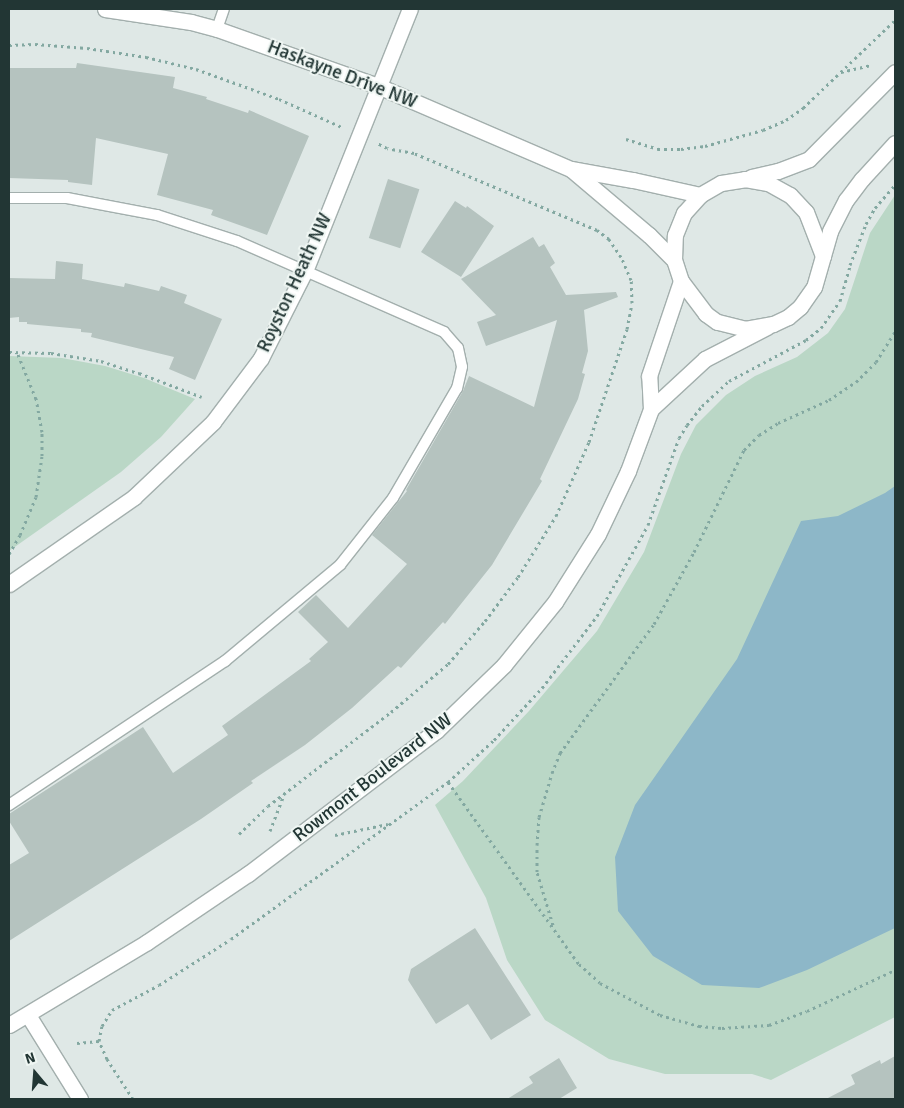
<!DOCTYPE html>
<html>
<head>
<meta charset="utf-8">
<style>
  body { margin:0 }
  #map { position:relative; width:904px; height:1108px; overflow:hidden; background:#dfe8e6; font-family:Signika,sans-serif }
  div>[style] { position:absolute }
  .green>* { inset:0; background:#bad7c6 }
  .water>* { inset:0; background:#8db7c8 }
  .building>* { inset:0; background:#b5c3bf; transform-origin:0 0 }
  .path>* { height:3px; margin-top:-1.5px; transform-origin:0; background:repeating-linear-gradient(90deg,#83a8a1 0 2.5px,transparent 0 6.5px) }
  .roads { filter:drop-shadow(1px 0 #a3afad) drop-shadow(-1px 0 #a3afad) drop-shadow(0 1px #a3afad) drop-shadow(0 -1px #a3afad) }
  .service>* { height:10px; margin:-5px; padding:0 5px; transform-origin:5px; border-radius:5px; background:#fff }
  .minor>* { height:15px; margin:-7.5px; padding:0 7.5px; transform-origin:7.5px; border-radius:7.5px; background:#fff }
  .tertiary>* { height:15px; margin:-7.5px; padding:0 7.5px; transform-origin:7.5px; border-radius:7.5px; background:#fff }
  span { translate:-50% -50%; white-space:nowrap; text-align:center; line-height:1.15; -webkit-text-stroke:4px #eff6f3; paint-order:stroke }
  .street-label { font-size:19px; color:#223634 }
  .frame { position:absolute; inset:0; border:10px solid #223634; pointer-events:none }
  .north { position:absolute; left:10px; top:1048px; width:50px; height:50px; -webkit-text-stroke:4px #eff6f3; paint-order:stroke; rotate:342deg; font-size:14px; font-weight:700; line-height:20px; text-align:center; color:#223634 }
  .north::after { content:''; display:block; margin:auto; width:18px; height:22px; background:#223634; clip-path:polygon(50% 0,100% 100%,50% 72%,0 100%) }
</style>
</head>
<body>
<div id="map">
  <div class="green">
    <i style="clip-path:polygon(895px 195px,895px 1017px,771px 1080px,752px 1074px,665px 1074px,609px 1059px,545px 1020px,507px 960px,486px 898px,435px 805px,463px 781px,529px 711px,597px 631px,644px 552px,681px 454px,696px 425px,726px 395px,755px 376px,797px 357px,828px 333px,845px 309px,870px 233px)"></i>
    <i style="clip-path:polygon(9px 356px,62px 358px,105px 366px,144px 378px,195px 399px,161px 437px,121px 472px,9px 551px)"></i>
  </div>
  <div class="water">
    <i style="clip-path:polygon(895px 486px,895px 928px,807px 970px,759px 988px,702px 985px,653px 956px,618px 911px,615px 857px,635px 805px,737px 659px,801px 521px,838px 516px,885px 493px)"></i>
  </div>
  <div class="building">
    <i style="clip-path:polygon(77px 63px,175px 77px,173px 88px,207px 97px,206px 99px,248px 113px,249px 110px,309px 136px,267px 235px,211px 215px,213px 210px,157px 195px,168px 154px,96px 138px,92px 185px,68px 182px,68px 180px,9px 178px,9px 68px,76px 68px)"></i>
    <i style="left:388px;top:179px;width:33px;height:62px;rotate:18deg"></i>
    <i style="clip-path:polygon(455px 201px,466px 208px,467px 206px,494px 226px,461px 277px,421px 252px)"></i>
    <i style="clip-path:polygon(533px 237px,539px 247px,544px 244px,555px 263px,550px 267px,566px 295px,616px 292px,618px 297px,584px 310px,588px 351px,582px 373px,585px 374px,578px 399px,540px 479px,542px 481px,492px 565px,445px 624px,443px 622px,401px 668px,398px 666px,352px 708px,305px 745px,251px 781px,253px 783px,201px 819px,9px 941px,9px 865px,29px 853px,9px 821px,9px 814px,143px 727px,173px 773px,228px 735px,222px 726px,311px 661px,309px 659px,328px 642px,298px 612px,316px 595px,348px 628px,407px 564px,372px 535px,407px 491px,406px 490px,463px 391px,469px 376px,534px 407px,557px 320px,486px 346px,477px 322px,496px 315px,461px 279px)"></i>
    <i style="clip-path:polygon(56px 261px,83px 264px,82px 279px,124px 287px,125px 283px,159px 291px,161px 286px,187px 295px,184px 303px,222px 319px,195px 380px,169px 369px,174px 357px,91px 337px,92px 333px,81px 332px,81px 329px,27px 324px,27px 322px,19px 322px,19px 317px,9px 318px,9px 278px,55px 279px)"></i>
    <i style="clip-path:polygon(475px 928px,531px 1015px,491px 1040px,468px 1004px,436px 1024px,408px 980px,411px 969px)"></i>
    <i style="clip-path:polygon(895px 1056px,895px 1099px,826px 1099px,855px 1084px,851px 1075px,880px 1060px,881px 1064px)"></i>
    <i style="clip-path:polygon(559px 1058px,577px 1088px,559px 1099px,507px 1099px,533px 1083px,529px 1077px)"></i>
  </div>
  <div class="path">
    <i style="left:9px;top:45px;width:26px;rotate:-2deg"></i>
    <i style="left:35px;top:44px;width:52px;rotate:4.4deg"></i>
    <i style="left:87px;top:48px;width:60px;rotate:8.7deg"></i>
    <i style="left:146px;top:57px;width:51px;rotate:13.5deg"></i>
    <i style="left:196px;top:69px;width:88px;rotate:19.9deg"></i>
    <i style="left:279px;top:99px;width:69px;rotate:24deg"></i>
    <i style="left:841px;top:72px;width:31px;rotate:-13deg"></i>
    <i style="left:626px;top:139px;width:34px;rotate:17deg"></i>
    <i style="left:658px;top:149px;width:23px"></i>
    <i style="left:681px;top:149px;width:24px;rotate:-7deg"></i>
    <i style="left:705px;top:146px;width:60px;rotate:-15.4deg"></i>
    <i style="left:763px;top:130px;width:25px;rotate:-23deg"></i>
    <i style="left:786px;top:120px;width:21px;rotate:-35deg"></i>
    <i style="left:803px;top:108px;width:127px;rotate:-43.7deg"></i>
    <i style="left:9px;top:352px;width:42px;rotate:1.4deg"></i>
    <i style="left:51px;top:353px;width:51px;rotate:9.1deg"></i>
    <i style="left:101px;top:361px;width:40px;rotate:18deg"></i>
    <i style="left:139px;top:373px;width:67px;rotate:20.9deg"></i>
    <i style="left:9px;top:554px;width:22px;rotate:-60deg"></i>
    <i style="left:20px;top:535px;width:41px;rotate:-67.2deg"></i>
    <i style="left:36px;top:497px;width:41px;rotate:-81.7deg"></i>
    <i style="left:42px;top:456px;width:24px;rotate:-90deg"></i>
    <i style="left:42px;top:432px;width:34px;rotate:-100deg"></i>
    <i style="left:36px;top:399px;width:51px;rotate:-112deg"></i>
    <i style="left:448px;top:782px;width:224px;rotate:54.3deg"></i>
    <i style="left:579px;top:964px;width:28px;rotate:42deg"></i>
    <i style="left:600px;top:983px;width:68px;rotate:28.1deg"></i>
    <i style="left:660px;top:1015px;width:41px;rotate:15.8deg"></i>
    <i style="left:699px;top:1026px;width:23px;rotate:5deg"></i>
    <i style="left:722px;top:1028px;width:47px;rotate:-3.7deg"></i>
    <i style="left:769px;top:1025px;width:40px;rotate:-20.2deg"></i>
    <i style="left:807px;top:1011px;width:97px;rotate:-25deg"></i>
    <i style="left:270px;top:831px;width:39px;rotate:-69deg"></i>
    <i style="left:239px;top:834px;width:40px;rotate:-44deg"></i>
    <i style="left:268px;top:806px;width:155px;rotate:-37.4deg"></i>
    <i style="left:391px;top:712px;width:75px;rotate:-40.1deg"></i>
    <i style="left:448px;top:664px;width:57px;rotate:-49.3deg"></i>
    <i style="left:485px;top:621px;width:55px;rotate:-53.1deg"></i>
    <i style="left:518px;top:577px;width:72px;rotate:-58.1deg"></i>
    <i style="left:556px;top:516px;width:81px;rotate:-66deg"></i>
    <i style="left:589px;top:442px;width:119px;rotate:-71.4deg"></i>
    <i style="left:627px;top:329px;width:26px;rotate:-79deg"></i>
    <i style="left:632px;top:303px;width:23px;rotate:-92deg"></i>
    <i style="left:631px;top:280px;width:25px;rotate:-113deg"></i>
    <i style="left:621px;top:257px;width:22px;rotate:-124deg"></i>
    <i style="left:609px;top:239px;width:15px;rotate:-143deg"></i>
    <i style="left:597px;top:230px;width:199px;rotate:-157.2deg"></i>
    <i style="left:414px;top:153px;width:27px;rotate:-170deg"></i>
    <i style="left:387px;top:148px;width:11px;rotate:-153deg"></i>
    <i style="left:335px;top:835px;width:54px;rotate:-11.7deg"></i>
    <i style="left:553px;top:925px;width:55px;rotate:-106.8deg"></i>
    <i style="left:537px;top:872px;width:27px;rotate:-90deg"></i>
    <i style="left:537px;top:845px;width:28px;rotate:-86deg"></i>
    <i style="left:539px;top:817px;width:46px;rotate:-73.5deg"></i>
    <i style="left:552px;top:773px;width:22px;rotate:-68deg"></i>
    <i style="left:560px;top:753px;width:160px;rotate:-53.9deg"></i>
    <i style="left:654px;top:624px;width:82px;rotate:-60.9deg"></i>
    <i style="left:694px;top:552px;width:114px;rotate:-63.9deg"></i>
    <i style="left:744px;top:450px;width:21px;rotate:-45deg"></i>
    <i style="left:759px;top:435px;width:22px;rotate:-32deg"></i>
    <i style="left:778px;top:423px;width:56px;rotate:-24.3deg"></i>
    <i style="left:829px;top:400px;width:32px;rotate:-34deg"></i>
    <i style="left:856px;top:382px;width:28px;rotate:-45deg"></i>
    <i style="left:876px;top:362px;width:36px;rotate:-58deg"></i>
    <i style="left:77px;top:1043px;width:22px;rotate:-5deg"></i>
    <i style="left:133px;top:1099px;width:48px;rotate:-123deg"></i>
    <i style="left:107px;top:1059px;width:20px;rotate:-114deg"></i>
    <i style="left:99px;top:1041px;width:15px;rotate:-79deg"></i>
    <i style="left:102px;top:1026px;width:19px;rotate:-58deg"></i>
    <i style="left:112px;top:1010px;width:53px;rotate:-28deg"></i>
    <i style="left:159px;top:985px;width:85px;rotate:-32.6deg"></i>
    <i style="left:231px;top:939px;width:268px;rotate:-35.9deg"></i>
    <i style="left:448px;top:782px;width:62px;rotate:-42.4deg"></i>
    <i style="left:494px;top:740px;width:71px;rotate:-47.3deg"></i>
    <i style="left:542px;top:688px;width:91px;rotate:-52.6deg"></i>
    <i style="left:597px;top:616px;width:104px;rotate:-60.7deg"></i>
    <i style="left:648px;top:525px;width:92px;rotate:-70.4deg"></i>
    <i style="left:679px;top:438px;width:15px;rotate:-58deg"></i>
    <i style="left:687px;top:425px;width:24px;rotate:-52deg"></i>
    <i style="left:702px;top:406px;width:37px;rotate:-43deg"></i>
    <i style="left:729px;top:381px;width:87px;rotate:-28deg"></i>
    <i style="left:806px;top:340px;width:19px;rotate:-39deg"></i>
    <i style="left:821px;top:328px;width:33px;rotate:-55deg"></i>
    <i style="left:840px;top:301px;width:37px;rotate:-74deg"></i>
    <i style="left:850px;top:265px;width:44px;rotate:-68.7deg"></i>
    <i style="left:866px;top:224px;width:18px;rotate:-61deg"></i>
    <i style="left:875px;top:208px;width:30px;rotate:-49deg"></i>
  </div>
  <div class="roads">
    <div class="service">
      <i style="left:217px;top:29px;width:21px;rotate:-71deg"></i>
      <i style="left:9px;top:198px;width:58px"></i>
      <i style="left:67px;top:198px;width:92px;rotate:10.7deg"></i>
      <i style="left:157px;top:215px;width:84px;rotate:18deg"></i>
      <i style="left:237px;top:241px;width:226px;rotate:23.7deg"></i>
      <i style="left:444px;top:332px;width:21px;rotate:49deg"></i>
      <i style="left:458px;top:348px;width:19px;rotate:78deg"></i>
      <i style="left:462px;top:367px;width:22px;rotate:103deg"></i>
      <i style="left:457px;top:388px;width:127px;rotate:120.2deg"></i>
      <i style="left:393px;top:498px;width:85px;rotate:128.3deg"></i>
      <i style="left:340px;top:565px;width:150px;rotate:140.1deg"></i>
      <i style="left:225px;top:661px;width:260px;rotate:146.3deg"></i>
    </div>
    <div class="minor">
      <i style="left:105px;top:9px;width:87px;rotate:8.6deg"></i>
      <i style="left:191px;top:22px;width:27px;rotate:15deg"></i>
      <i style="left:217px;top:29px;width:171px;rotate:19.5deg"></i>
      <i style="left:378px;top:86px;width:210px;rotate:23.3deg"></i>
      <i style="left:571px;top:169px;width:63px;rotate:10.1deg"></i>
      <i style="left:633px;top:180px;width:69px;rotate:12.6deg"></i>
      <i style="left:572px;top:170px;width:101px;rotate:40.2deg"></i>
      <i style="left:649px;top:235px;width:35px;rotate:45deg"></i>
      <i style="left:651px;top:409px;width:74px;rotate:-42.8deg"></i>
      <i style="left:705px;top:359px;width:70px;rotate:-27.3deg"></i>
      <i style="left:9px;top:584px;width:152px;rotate:-34.8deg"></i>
      <i style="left:134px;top:497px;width:109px;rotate:-43.5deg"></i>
      <i style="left:213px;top:422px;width:80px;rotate:-53.1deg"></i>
      <i style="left:261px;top:358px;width:97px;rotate:-63.2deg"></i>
      <i style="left:305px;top:271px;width:282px;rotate:-68.2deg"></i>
      <i style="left:28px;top:1015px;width:99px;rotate:58.2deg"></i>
      <i style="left:9px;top:1025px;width:161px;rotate:-31deg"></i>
      <i style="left:147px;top:942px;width:122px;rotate:-34deg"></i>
      <i style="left:248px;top:874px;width:236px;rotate:-37.3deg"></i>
      <i style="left:436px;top:731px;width:95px;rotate:-44.1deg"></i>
      <i style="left:504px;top:665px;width:81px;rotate:-51deg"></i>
      <i style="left:555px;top:602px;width:80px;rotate:-57.7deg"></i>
      <i style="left:598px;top:534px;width:70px;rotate:-64.5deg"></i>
      <i style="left:628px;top:471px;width:66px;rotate:-69.6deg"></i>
      <i style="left:651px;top:409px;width:33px;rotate:-93deg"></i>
      <i style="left:649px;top:376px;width:100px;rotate:-71.4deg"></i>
    </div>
    <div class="tertiary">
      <i style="left:751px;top:177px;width:28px;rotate:-13deg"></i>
      <i style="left:778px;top:171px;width:33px;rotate:-21deg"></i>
      <i style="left:809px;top:159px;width:122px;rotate:-45.3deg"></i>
      <i style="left:745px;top:179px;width:23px;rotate:10deg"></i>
      <i style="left:768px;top:183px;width:25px;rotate:29deg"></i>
      <i style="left:790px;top:195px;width:23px;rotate:47deg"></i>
      <i style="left:806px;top:212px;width:47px;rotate:68.9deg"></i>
      <i style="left:823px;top:256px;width:32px;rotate:106deg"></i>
      <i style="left:814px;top:287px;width:24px;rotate:125deg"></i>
      <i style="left:800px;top:307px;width:16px;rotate:140deg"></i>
      <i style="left:788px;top:317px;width:17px;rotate:155deg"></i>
      <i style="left:773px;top:324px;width:27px;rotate:170deg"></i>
      <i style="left:746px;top:329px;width:30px;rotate:-166deg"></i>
      <i style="left:717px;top:322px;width:14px;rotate:-144deg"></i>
      <i style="left:706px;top:314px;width:41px;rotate:-127.1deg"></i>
      <i style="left:681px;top:281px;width:22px;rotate:-108deg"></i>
      <i style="left:674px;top:260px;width:25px;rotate:-88deg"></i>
      <i style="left:675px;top:235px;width:24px;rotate:-68deg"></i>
      <i style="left:684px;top:213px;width:24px;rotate:-48deg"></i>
      <i style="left:700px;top:195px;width:24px;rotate:-30deg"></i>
      <i style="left:721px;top:183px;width:24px;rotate:-9deg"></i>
      <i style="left:823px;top:256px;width:26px;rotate:-74deg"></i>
      <i style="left:830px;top:231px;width:35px;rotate:-63deg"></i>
      <i style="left:846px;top:200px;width:26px;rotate:-53deg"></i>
      <i style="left:862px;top:179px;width:49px;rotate:-47.5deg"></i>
    </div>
  </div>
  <div class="street-label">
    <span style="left:342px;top:75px;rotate:21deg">Haskayne Drive NW</span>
    <span style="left:295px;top:283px;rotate:-65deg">Royston Heath NW</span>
    <span style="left:373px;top:778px;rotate:-38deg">Rowmont Boulevard NW</span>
  </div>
  <div class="frame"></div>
  <div class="north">N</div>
</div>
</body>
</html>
